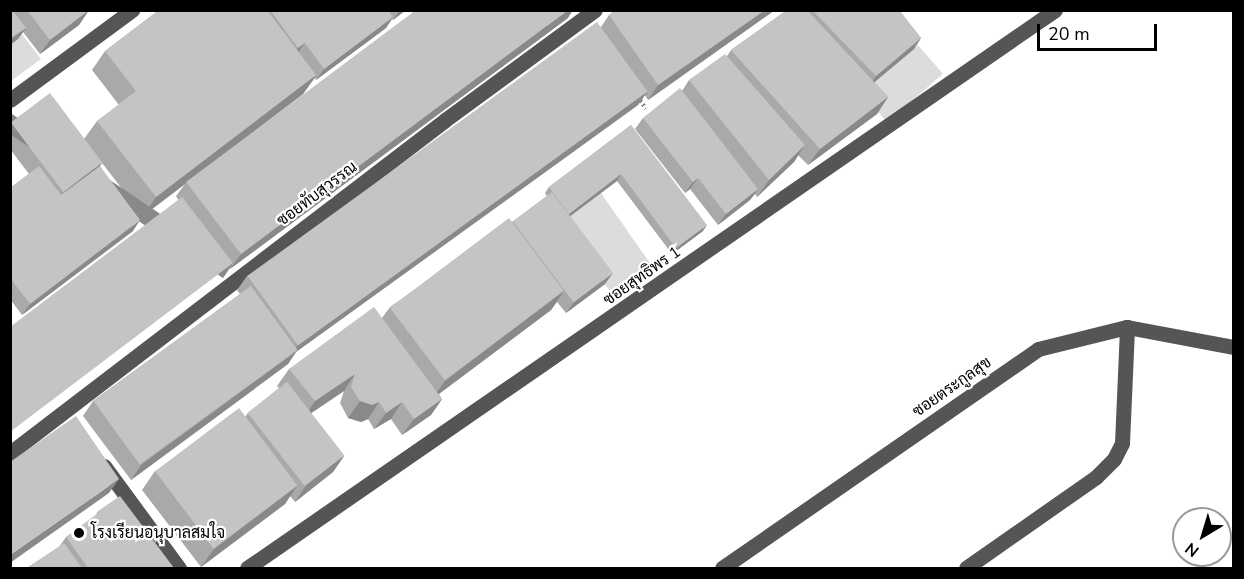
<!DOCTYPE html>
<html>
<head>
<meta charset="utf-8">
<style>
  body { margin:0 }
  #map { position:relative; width:1244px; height:579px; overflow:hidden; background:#fff; font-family:"Nunito Sans",Sarabun,sans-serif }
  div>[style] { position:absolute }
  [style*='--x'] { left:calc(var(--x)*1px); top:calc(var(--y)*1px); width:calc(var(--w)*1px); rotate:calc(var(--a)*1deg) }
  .green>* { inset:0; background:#dcdcdc; transform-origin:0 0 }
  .path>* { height:4px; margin-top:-2px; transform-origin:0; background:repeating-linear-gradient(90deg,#777 0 1.5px,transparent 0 4.5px) }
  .minor>* { height:15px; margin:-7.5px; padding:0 7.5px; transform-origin:7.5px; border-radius:7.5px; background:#555 }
  .wall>* { inset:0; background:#a9a9a9 }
  .shaded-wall>* { inset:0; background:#898989; transform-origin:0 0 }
  .building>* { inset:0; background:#c4c4c4; transform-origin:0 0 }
  .dots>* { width:16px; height:16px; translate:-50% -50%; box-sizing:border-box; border:3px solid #fff; border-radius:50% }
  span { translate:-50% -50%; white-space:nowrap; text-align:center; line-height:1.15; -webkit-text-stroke:4.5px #fff; paint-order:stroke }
  .street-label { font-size:16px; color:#000 }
  .poi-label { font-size:16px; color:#000 }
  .left { translate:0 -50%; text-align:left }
  .frame { position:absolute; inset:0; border:12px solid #000; pointer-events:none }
  .north { position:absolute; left:1172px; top:507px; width:60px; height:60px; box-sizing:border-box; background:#fff; border:2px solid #999; border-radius:50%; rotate:218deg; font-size:16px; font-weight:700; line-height:24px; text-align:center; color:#000 }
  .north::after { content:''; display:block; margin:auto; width:21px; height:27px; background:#000; clip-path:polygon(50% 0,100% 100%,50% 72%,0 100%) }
  .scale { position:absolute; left:1037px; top:24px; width:120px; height:27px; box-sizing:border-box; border:3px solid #000; border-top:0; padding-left:8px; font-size:18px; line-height:21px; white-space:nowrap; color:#000; -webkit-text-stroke:4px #fff; paint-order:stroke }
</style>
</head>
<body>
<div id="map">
  <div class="green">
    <div style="clip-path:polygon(10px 19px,41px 59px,11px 81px,10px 81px)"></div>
    <div style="left:918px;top:45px;width:38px;height:74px;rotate:49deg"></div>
    <div style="left:596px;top:186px;width:103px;height:49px;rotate:55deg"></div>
  </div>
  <div class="path">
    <div style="--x:638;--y:97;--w:14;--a:56"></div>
  </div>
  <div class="minor">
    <div style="--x:10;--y:100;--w:152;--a:-36.4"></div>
    <div style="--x:10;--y:453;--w:548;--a:-37.43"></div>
    <div style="--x:445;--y:120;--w:186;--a:-36.3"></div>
    <div style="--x:104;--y:466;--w:127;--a:53.7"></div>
    <div style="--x:247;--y:568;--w:982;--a:-34.63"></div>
    <div style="--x:722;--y:568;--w:384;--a:-34.7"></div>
    <div style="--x:1038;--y:349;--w:92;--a:-13.9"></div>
    <div style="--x:1127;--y:327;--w:109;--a:10.6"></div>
    <div style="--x:966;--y:568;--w:159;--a:-35"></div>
    <div style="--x:1096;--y:477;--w:25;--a:-45"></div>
    <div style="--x:1114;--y:459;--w:18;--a:-63"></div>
    <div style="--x:1122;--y:443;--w:116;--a:-87.5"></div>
  </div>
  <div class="wall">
    <div style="clip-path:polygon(10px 10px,89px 10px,79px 25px,40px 54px,23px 32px,18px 39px,10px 45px)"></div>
    <div style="clip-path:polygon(159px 10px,406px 10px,393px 20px,392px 19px,386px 28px,316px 80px,315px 78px,303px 94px,249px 135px,568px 18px,230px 269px,230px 268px,223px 278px,176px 196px,185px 184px,143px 216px,102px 163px,100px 166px,133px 231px,22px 315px,10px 299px,10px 188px,29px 174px,10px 149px,10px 123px,11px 122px,84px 139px,97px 121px,119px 105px,92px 70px,105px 51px)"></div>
    <div style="clip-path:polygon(615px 10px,775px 10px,648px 100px,645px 95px,638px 105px,296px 352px,288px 364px,131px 480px,83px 416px,93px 401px,240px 294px,237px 290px,247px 276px,601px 27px,609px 15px)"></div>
    <div style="clip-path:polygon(787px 10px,899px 10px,921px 38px,914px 49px,874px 82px,888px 97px,877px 114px,808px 165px,798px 155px,794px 162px,757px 197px,755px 194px,750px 200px,718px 225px,690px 189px,685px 193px,635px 129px,643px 118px,682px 91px,689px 80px,727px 56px,731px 50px)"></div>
    <div style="clip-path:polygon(631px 125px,703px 231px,672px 254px,617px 181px,570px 216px,605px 284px,566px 313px,557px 302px,551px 310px,439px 394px,442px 399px,431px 415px,402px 435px,391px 419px,374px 429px,368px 419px,361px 422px,348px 418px,340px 403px,344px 391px,311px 413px,344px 456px,333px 472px,295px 502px,290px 496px,285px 504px,201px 567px,142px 490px,155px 471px,245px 417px,248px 413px,279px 388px,277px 386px,289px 369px,382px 318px,390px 307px,512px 222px,547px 196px,545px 193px,549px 187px)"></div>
    <div style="clip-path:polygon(98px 511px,174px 568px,27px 568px,59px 547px,66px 537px,96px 515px)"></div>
  </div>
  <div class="shaded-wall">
    <div style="clip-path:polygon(89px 10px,79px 25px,40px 54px,50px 40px)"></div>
    <div style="clip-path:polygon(400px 10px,406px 10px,393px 20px)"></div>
    <div style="clip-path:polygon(568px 10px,573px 10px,568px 18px,230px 269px,241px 254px)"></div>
    <div style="clip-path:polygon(765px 10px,775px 10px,648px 100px,658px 85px)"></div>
    <div style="clip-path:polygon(393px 17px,386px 28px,316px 80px,324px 69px)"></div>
    <div style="clip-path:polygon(26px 28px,18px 39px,10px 45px,10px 39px)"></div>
    <div style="clip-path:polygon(921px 38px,914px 49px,869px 87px,876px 76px)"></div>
    <div style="clip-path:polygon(305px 43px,297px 54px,290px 59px,298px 48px)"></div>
    <div style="clip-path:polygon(316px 75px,303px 94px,187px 183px,186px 182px,185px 184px,143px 216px,156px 197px)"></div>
    <div style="clip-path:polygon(648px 91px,638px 105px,296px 352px,288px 364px,131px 480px,141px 465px,291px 355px,299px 343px)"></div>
    <div style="clip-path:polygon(888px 97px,877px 114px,808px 165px,820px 149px)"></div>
    <div style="clip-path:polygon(805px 145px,794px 162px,757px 197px,769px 180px)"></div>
    <div style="clip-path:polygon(102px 163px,92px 177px,54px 206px,64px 192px)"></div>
    <div style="clip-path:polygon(621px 174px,617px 181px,565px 220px,569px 214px)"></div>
    <div style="clip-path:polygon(698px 178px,690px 189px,685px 193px,693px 182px)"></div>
    <div style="clip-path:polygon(758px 189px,750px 200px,718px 225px,726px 214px)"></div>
    <div style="clip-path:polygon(140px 220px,133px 231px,22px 315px,30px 304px)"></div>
    <div style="clip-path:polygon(707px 225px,703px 231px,672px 254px,676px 248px)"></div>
    <div style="left:233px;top:263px;width:18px;height:280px;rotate:124deg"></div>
    <div style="clip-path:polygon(613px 273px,605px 284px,566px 313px,574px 302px)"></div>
    <div style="clip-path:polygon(564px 291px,551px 310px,432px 399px,445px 381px)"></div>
    <div style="clip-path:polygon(355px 374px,344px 391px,304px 418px,315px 401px)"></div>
    <div style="clip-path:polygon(442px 399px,431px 415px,402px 435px,414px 419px)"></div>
    <div style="clip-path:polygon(360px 401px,379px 402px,368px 419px,361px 422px,348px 418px)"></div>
    <div style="clip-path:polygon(402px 402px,391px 419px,374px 429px,386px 413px)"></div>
    <div style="clip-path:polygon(344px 456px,333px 472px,295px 502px,306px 485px)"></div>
    <div style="clip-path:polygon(119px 479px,109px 493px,10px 563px,10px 555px)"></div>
    <div style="clip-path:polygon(297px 486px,285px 504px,201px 567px,214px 549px)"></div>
  </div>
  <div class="building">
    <div style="clip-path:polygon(10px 10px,12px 10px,26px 28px,10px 39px)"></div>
    <div style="clip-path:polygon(27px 10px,89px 10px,50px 40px)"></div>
    <div style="clip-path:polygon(159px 10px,267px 10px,316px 75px,156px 197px,97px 121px,136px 91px,105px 51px)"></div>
    <div style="clip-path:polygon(270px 10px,388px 10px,393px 17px,324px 69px,305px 43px,298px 48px)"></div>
    <div style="clip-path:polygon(416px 10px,568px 10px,241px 254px,186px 182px)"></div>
    <div style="clip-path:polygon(615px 10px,765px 10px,658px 85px,609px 15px)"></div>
    <div style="clip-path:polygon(787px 10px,807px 10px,888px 97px,820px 149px,731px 50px)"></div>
    <div style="clip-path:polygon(812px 10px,899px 10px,921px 38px,876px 76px)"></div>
    <div style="left:597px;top:22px;width:86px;height:432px;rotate:54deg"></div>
    <div style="clip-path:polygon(725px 54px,805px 145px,769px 180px,689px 80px)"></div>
    <div style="clip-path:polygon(680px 88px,758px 189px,726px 214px,698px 178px,693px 182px,643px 118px)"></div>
    <div style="left:50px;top:93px;width:87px;height:49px;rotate:53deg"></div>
    <div style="clip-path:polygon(631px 125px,707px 225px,676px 248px,621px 174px,569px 214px,549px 187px)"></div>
    <div style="clip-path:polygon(39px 166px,61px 195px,100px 166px,140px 220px,30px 304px,10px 278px,10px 188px)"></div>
    <div style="left:552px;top:192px;width:101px;height:49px;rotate:53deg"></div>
    <div style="clip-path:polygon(182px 197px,233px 263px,10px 432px,10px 327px)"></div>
    <div style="left:509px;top:218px;width:91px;height:149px;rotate:53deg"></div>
    <div style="left:251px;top:286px;width:79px;height:195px;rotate:54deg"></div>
    <div style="clip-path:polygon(374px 307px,442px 399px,414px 419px,402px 402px,386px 413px,379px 402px,372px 405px,360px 401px,351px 387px,355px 374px,315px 401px,289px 369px)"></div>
    <div style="left:287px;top:382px;width:93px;height:50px;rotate:52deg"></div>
    <div style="left:239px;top:408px;width:97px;height:105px;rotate:53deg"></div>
    <div style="clip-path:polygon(76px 416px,119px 479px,10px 555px,10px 462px)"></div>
    <div style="clip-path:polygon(120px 496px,174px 568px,141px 568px,98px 511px)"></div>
    <div style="clip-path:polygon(100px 512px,141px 568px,88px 568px,66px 537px)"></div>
    <div style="clip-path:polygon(64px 543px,82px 568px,27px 568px)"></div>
  </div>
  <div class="dots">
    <div style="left:79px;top:533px;background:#000"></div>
  </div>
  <div class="street-label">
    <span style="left:317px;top:194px;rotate:-37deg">ซอยทับสุวรรณ</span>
    <span style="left:642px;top:276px;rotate:-35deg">ซอยสุทธิพร 1</span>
    <span style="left:952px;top:387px;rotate:-35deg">ซอยตระกูลสุข</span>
  </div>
  <div class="poi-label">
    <span class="left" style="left:91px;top:533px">โรงเรียนอนุบาลสมใจ</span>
  </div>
  <div class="frame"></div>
  <div class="north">N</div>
  <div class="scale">20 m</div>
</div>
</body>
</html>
